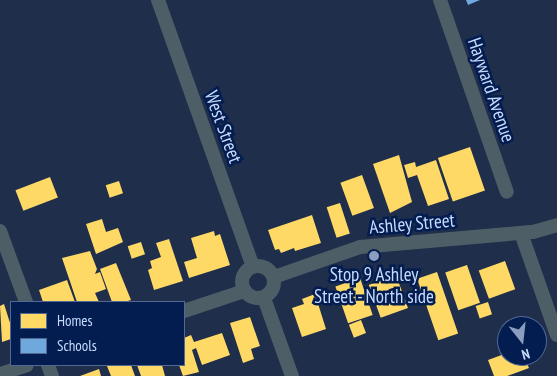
<!DOCTYPE html>
<html>
<head>
<meta charset="utf-8">
<style>
  body { margin:0 }
  #map { position:relative; width:557px; height:376px; overflow:hidden; background:#1e2e4b; font-family:"PT Sans Narrow",sans-serif }
  div>[style] { position:absolute }
  [style*='--x'] { left:calc(var(--x)*1px); top:calc(var(--y)*1px); width:calc(var(--w)*1px); rotate:calc(var(--a)*1deg) }
  .homes>* { inset:0; background:#ffd966; transform-origin:0 0 }
  .schools>* { inset:0; background:#6fa8dc }
  .minor>* { height:14px; margin:-7px; padding:0 7px; transform-origin:7px; border-radius:7px; background:#4e5e66 }
  .minor>.ring { margin:-7px; padding:0; box-sizing:content-box; background:none; border:14px solid #4e5e66; border-radius:50% }
  .dots>* { width:14px; height:14px; translate:-50% -50%; box-sizing:border-box; border:2px solid #031d51; border-radius:50% }
  span { translate:-50% -50%; white-space:nowrap; text-align:center; line-height:1.15; -webkit-text-stroke:5px #031d51; paint-order:stroke }
  .street-label { font-size:19px; color:#c8dbfd }
  .poi-label { font-size:19px; color:#c8dbfd }
  .legend { position:absolute; left:10px; top:301px; width:175px; height:65px; box-sizing:border-box; background:#031d51; border:1px solid #526996; margin:0; padding:6px 9px; list-style:none; font-size:15px; color:#c8dbfd }
  .legend li { display:flex; align-items:center; gap:10px; height:25px }
  .legend b { width:25px; border:1px solid #526996 }
  .north { position:absolute; left:497px; top:316px; width:50px; height:50px; box-sizing:border-box; background:#031d51; border:1px solid #526996; border-radius:50%; rotate:164deg; font-size:14px; font-weight:700; line-height:20px; text-align:center; color:#c8dbfd }
  .north::after { content:''; display:block; margin:auto; width:18px; height:22px; background:#8c9ebf; clip-path:polygon(50% 0,100% 100%,50% 72%,0 100%) }
</style>
</head>
<body>
<div id="map">
  <div class="homes">
    <div style="left:470px;top:147px;width:46px;height:34px;rotate:71deg"></div>
    <div style="clip-path:polygon(399px 155px,412px 202px,390px 213px,373px 164px)"></div>
    <div style="clip-path:polygon(436px 160px,449px 199px,428px 206px,417px 175px,408px 178px,404px 165px,415px 162px,416px 167px)"></div>
    <div style="left:362px;top:175px;width:35px;height:23px;rotate:70deg"></div>
    <div style="left:50px;top:177px;width:22px;height:37px;rotate:69deg"></div>
    <div style="left:119px;top:181px;width:13px;height:14px;rotate:72deg"></div>
    <div style="left:340px;top:203px;width:32px;height:14px;rotate:72deg"></div>
    <div style="clip-path:polygon(312px 215px,321px 243px,295px 251px,294px 248px,281px 253px,279px 249px,275px 250px,268px 230px)"></div>
    <div style="clip-path:polygon(102px 219px,106px 232px,118px 228px,123px 242px,96px 254px,86px 224px)"></div>
    <div style="clip-path:polygon(214px 231px,215px 236px,220px 234px,230px 265px,189px 278px,184px 262px,197px 258px,191px 238px)"></div>
    <div style="clip-path:polygon(169px 239px,183px 281px,154px 290px,148px 270px,152px 268px,150px 261px,161px 257px,156px 243px)"></div>
    <div style="left:141px;top:242px;width:13px;height:14px;rotate:72deg"></div>
    <div style="clip-path:polygon(90px 251px,97px 269px,95px 274px,100px 272px,106px 289px,95px 293px,99px 302px,77px 302px,62px 258px)"></div>
    <div style="left:505px;top:261px;width:30px;height:28px;rotate:70deg"></div>
    <div style="clip-path:polygon(116px 263px,131px 300px,124px 302px,112px 302px,100px 269px)"></div>
    <div style="left:467px;top:265px;width:40px;height:23px;rotate:71deg"></div>
    <div style="left:437px;top:272px;width:65px;height:21px;rotate:71deg"></div>
    <div style="left:396px;top:275px;width:35px;height:29px;rotate:70deg"></div>
    <div style="left:360px;top:278px;width:39px;height:26px;rotate:71deg"></div>
    <div style="clip-path:polygon(67px 280px,75px 302px,43px 302px,39px 290px)"></div>
    <div style="clip-path:polygon(315px 294px,326px 329px,302px 337px,292px 308px,304px 304px,302px 299px)"></div>
    <div style="left:488px;top:302px;width:13px;height:13px;rotate:72deg"></div>
    <div style="clip-path:polygon(4px 304px,11px 326px,11px 339px,2px 342px,0 306px)"></div>
    <div style="clip-path:polygon(250px 317px,260px 346px,251px 349px,254px 359px,243px 363px,230px 323px)"></div>
    <div style="left:361px;top:320px;width:14px;height:13px;rotate:69deg"></div>
    <div style="clip-path:polygon(222px 333px,230px 355px,202px 365px,196px 348px,192px 350px,199px 372px,183px 376px,179px 365px,184px 365px,184px 338px,191px 335px,194px 342px)"></div>
    <div style="clip-path:polygon(507px 353px,507px 356px,524px 356px,529px 368px,507px 376px,494px 376px,488px 360px)"></div>
    <div style="clip-path:polygon(110px 365px,131px 365px,135px 376px,111px 376px,107px 366px)"></div>
    <div style="clip-path:polygon(137px 365px,162px 365px,165px 376px,141px 376px)"></div>
    <div style="clip-path:polygon(99px 369px,101px 376px,80px 376px)"></div>
  </div>
  <div class="schools">
    <div style="clip-path:polygon(466px 0,480px 0,468px 5px)"></div>
  </div>
  <div class="minor">
    <div style="--x:158;--y:0;--w:283;--a:70.4"></div>
    <div style="--x:440;--y:0;--w:203;--a:70.8"></div>
    <div style="--x:0;--y:231;--w:76;--a:69.9"></div>
    <div style="--x:521;--y:233;--w:108;--a:70.6"></div>
    <div class="ring" style="left:242px;top:266px;width:18px;height:18px"></div>
    <div style="--x:274;--y:277;--w:91;--a:-19.2"></div>
    <div style="--x:360;--y:247;--w:174;--a:-5"></div>
    <div style="--x:533;--y:232;--w:25;--a:-16"></div>
    <div style="--x:264;--y:298;--w:83;--a:70.3"></div>
    <div style="--x:184;--y:311;--w:63;--a:-18.4"></div>
    <div style="--x:48;--y:365;--w:12;--a:70"></div>
    <div style="--x:0;--y:374;--w:28;--a:-18"></div>
  </div>
  <div class="dots">
    <div style="left:374px;top:256px;background:#8c9ebf"></div>
  </div>
  <div class="street-label">
    <span style="left:491px;top:90px;rotate:71deg">Hayward Avenue</span>
    <span style="left:223px;top:127px;rotate:70deg">West Street</span>
    <span style="left:412px;top:224px;rotate:-5deg">Ashley Street</span>
  </div>
  <div class="poi-label">
    <span style="left:374px;top:286px">Stop 9 Ashley<br>Street - North side</span>
  </div>
  <ul class="legend">
  <li><b style="height:14px;background:#ffd966"></b>Homes</li>
  <li><b style="height:14px;background:#6fa8dc"></b>Schools</li>
  </ul>
  <div class="north">N</div>
</div>
</body>
</html>
